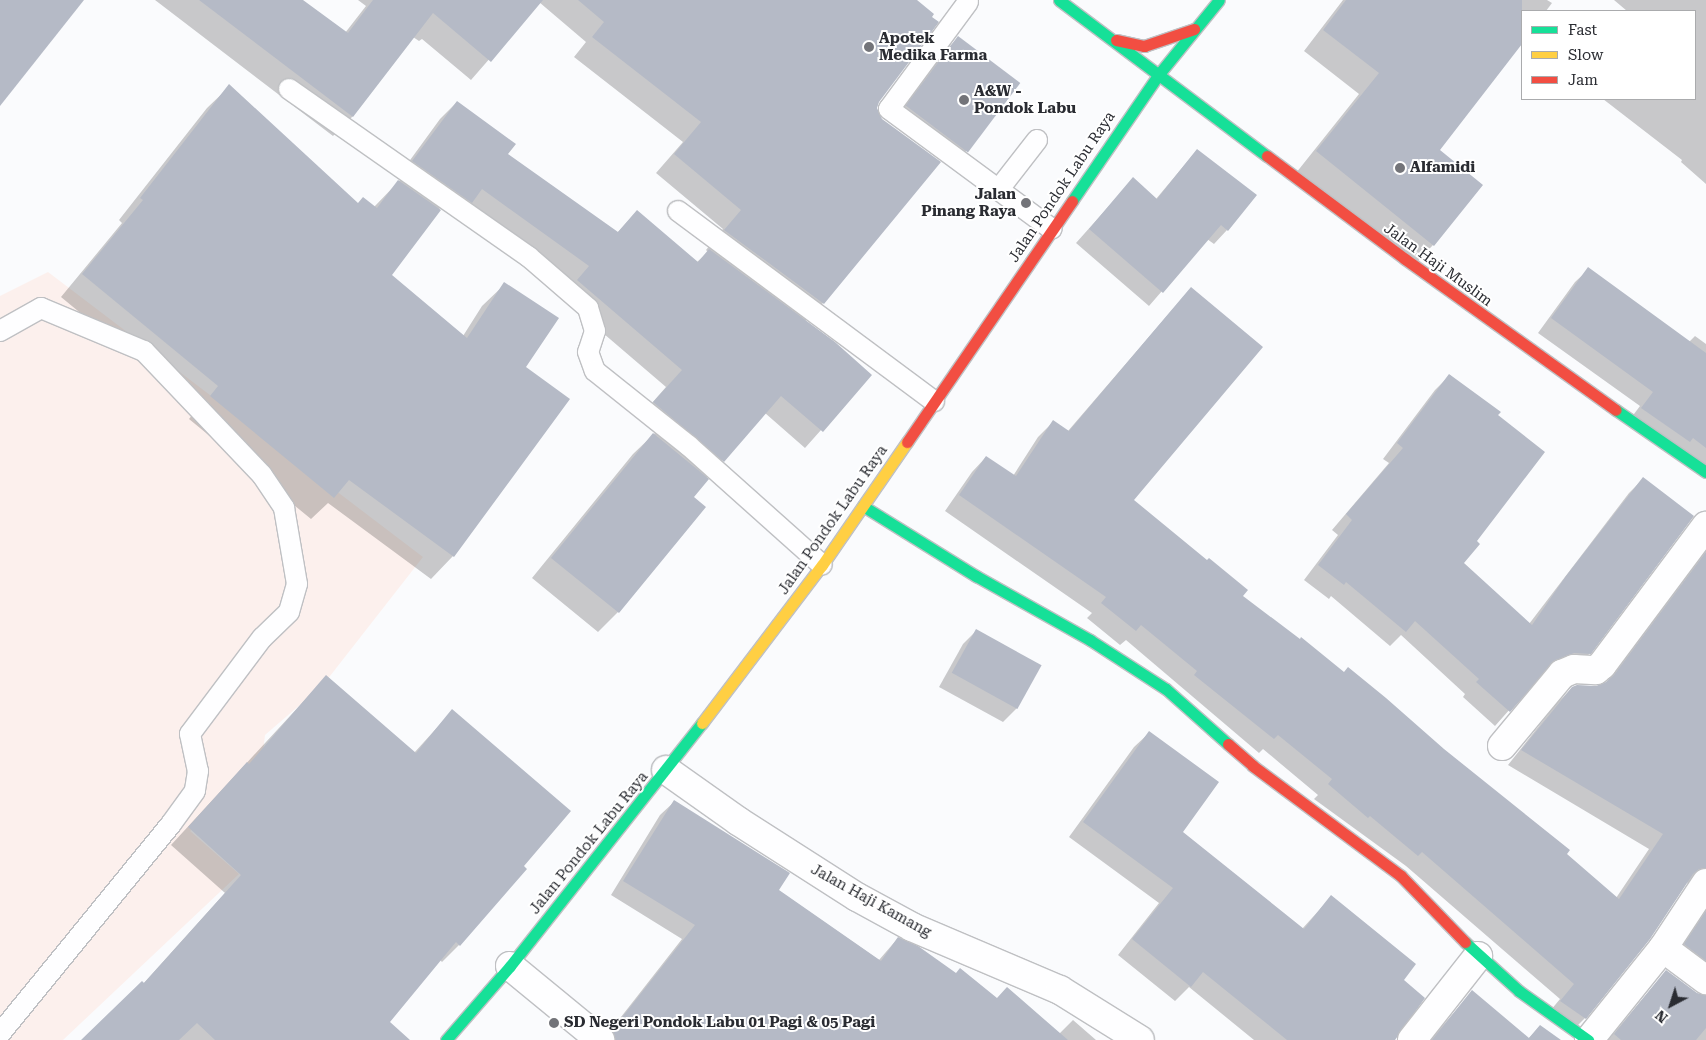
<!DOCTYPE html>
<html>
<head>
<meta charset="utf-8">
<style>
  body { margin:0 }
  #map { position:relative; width:1706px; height:1040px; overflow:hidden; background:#fafbfd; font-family:"Roboto Serif",serif }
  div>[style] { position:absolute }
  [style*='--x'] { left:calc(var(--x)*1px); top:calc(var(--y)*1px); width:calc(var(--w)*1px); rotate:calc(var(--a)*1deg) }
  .green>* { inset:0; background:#fcf0ed }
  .shadow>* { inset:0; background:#0003 }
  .building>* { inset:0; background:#b5bac6; transform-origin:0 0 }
  .roads { filter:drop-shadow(1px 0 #bfc0c3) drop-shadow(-1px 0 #bfc0c3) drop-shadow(0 1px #bfc0c3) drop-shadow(0 -1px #bfc0c3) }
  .lane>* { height:20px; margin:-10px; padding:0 10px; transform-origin:10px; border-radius:10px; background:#fefeff }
  .street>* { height:28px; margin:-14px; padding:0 14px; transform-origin:14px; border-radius:14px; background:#fefeff }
  .fast>* { height:11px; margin:-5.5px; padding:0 5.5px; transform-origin:5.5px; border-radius:5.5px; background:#16e098 }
  .slow>* { height:11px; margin:-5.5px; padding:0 5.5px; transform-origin:5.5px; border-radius:5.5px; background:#ffcf43 }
  .jam>* { height:11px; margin:-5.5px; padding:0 5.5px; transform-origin:5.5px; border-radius:5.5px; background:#f24e42 }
  .dots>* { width:14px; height:14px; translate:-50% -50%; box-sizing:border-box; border:2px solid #fff; border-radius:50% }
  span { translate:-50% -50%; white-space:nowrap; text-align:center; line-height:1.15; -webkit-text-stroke:4px #fff; paint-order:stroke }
  .poi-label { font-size:15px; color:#2a2c32; font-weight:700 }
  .left { translate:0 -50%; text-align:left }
  .right { translate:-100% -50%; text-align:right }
  .street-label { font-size:15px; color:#2a2c32 }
  .legend { position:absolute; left:1521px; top:10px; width:175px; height:90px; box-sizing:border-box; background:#fff; border:1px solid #aaabad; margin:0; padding:6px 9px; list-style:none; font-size:15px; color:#2a2c32 }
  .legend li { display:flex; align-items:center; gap:10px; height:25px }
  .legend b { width:25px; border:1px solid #aaabad }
  .north { position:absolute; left:1646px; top:980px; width:50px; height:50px; -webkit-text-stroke:4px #fff; paint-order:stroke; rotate:220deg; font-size:14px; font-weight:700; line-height:20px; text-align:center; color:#2a2c32 }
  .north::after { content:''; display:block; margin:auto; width:18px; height:22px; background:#2a2c32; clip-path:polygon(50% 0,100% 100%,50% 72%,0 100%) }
</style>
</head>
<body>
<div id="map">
  <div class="green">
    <div style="clip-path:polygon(48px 272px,423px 557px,323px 685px,265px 735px,260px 777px,190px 831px,239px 874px,63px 1040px,0 1040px,0 296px)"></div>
  </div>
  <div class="shadow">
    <div style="clip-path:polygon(155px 0,301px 0,345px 33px,366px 6px,358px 0,915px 0,876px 108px,881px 119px,939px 162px,823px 303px,805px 321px,870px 375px,805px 448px,765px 413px,706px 478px,618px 612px,598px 632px,532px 578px,633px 454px,655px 433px,638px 419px,666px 387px,562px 298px,467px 207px,455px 218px,440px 208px,390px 275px,463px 336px,482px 306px,505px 284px,524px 367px,453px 556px,431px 579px,328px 503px,311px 519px,189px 419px,197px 409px,61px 297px,122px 223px,119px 220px,207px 108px,230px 86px,357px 204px,374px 207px,400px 180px,397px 178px,440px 119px,457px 102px,507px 154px,617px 233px,637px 211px,697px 262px,708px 252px,706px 250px,723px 229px,656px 173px,683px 142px,574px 57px,586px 42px,539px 2px,471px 80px,422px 39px,419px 41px,413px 37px,352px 117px,333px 136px)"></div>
    <div style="clip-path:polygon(1343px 0,1547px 0,1552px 3px,1546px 11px,1522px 11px,1522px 41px,1438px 150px,1482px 185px,1433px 245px,1413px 266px,1296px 173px,1359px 94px,1304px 51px)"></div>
    <div style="clip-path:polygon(1614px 0,1706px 0,1706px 184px,1681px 162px,1682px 160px,1603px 99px,1695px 99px,1695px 11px,1627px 11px)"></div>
    <div style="clip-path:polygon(958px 38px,966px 151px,953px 165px,893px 121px,944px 52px)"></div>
    <div style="clip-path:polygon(1197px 150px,1227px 230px,1214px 244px,1207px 239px,1149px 306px,1076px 243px,1133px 179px,1156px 199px)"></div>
    <div style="clip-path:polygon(1589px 269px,1689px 342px,1695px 336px,1706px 344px,1706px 471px,1628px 422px,1640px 406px,1538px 333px,1575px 282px)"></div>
    <div style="clip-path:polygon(1191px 288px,1132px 501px,1241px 596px,1565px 855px,1616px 898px,1649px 849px,1508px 765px,1557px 703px,1572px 688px,1596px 687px,1605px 684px,1706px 550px,1706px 893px,1692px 882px,1686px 883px,1649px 938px,1585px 1018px,1570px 1033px,1546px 1016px,1560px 999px,1406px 866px,1314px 799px,1318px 795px,1263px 749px,1259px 753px,1126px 640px,1120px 645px,1087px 618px,1092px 613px,945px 511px,972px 472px,986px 457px,1013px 476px,1038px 437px,1053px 422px,1068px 431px)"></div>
    <div style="clip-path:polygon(1450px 375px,1496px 416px,1476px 541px,1462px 563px,1529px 624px,1629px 493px,1643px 479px,1590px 653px,1575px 668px,1559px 668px,1542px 673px,1495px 726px,1463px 697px,1465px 694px,1401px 635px,1390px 646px,1331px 596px,1329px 599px,1304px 580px,1338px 535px,1332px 530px,1389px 463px,1383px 459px,1435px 390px)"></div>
    <div style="clip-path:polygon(977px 630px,1017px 708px,1003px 722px,939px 687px,963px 644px)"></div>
    <div style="clip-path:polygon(326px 677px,414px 753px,452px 711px,523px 866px,459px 945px,442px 962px,440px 960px,389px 1022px,387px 1040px,83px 1040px,143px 984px,225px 893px,171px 845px)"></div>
    <div style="clip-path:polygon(1149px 733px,1182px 832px,1302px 929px,1331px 897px,1402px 980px,1395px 1040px,1254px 1040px,1189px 987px,1175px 1001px,1118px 955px,1159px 903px,1069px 837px,1134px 747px)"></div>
    <div style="clip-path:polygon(674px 802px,778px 890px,879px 960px,898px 938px,996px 999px,1059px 1034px,1073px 1020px,1096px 1040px,603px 1040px,682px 939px,611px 895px,660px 815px)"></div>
    <div style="clip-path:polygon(1706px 904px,1706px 991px,1670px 960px)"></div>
    <div style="clip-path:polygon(1666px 971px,1696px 994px,1706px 997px,1706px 1040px,1608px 1040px)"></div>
    <div style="clip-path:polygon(1472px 992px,1528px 1039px,1540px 1026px,1559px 1040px,1430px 1040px)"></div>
  </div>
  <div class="building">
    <div style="clip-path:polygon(0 0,84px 0,0 106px)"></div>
    <div style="clip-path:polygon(199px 0,303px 0,348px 33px,373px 0,543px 0,491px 62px,433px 13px,353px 117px)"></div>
    <div style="clip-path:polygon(578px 0,917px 0,934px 14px,932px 17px,939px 22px,879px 102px,877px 108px,882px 119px,941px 162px,824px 304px,724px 230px,741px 210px,674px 154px,701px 122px,592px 37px,604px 22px)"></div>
    <div style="clip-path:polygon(1346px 0,1522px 0,1522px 44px,1440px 150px,1483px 185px,1434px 246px,1316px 151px,1379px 73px,1323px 30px)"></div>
    <div style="left:958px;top:36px;width:78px;height:87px;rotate:37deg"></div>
    <div style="clip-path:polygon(229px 84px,358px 203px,363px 197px,377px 208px,398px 180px,441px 210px,392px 275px,467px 338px,504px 282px,559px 318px,526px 367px,570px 399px,454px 557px,349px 480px,334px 498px,210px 396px,218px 386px,82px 274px,143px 200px,140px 198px)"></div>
    <div style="clip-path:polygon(457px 101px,516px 144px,508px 154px,618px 232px,637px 210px,698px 262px,709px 249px,835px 342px,872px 375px,823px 432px,781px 396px,724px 462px,653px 402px,682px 370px,577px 280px,589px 266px,482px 189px,472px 203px,412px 161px)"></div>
    <div style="clip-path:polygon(1197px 149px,1257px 195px,1228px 231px,1221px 225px,1163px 293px,1089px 229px,1133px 177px,1157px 199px)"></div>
    <div style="clip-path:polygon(1588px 267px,1706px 353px,1706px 448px,1693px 438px,1690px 442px,1641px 408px,1653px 392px,1551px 318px)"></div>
    <div style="clip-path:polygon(1191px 287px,1263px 347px,1134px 500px,1207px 560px,1209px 558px,1248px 590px,1243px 596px,1300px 639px,1301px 637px,1344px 672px,1348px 667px,1386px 698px,1444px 749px,1570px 850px,1567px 854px,1619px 899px,1663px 834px,1521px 750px,1572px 687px,1577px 685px,1596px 686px,1606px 682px,1614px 675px,1706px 552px,1706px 868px,1699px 869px,1693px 874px,1650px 939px,1586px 1019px,1560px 1001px,1574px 984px,1422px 852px,1418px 856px,1370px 816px,1368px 818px,1328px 784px,1332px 779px,1278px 735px,1274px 739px,1194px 675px,1197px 671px,1141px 625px,1136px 631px,1101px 603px,1106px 597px,959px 495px,986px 456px,1016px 476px,1053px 420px,1069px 431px)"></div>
    <div style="clip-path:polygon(1449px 374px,1501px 412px,1498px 415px,1545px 452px,1477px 541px,1480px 544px,1464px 563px,1532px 625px,1566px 576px,1643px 477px,1694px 516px,1591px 654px,1574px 653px,1556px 660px,1510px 712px,1476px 682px,1479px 679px,1415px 621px,1406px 632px,1346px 582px,1344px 585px,1318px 565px,1352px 520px,1346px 514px,1403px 448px,1397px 443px)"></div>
    <div style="clip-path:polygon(653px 433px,709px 479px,694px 497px,706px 507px,619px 613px,551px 558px)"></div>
    <div style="left:976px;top:629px;width:75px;height:50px;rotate:29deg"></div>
    <div style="clip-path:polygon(326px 675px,416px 753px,452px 709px,571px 811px,524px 866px,527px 869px,460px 946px,456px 942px,390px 1022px,410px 1040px,215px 1040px,197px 1023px,179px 1040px,81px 1040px,142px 981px,144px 983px,241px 875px,188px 827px,247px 762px,249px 764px)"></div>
    <div style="clip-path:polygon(1149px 731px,1219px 782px,1183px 832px,1304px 929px,1331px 895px,1416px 964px,1404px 980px,1425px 998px,1395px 1040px,1287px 1040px,1203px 972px,1191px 987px,1132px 939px,1173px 888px,1083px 822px)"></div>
    <div style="clip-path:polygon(674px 800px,790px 873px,779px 890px,881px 961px,898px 937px,918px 946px,956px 973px,960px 968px,997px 998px,1007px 987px,1068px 1040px,615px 1040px,612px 1030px,695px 925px,623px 881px)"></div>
    <div style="clip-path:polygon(1706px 911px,1706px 961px,1684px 944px)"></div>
    <div style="clip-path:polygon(1666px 970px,1697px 993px,1706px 995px,1706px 1028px,1696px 1040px,1621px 1040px,1614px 1034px)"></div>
    <div style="clip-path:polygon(1472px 990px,1529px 1038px,1540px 1025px,1561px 1040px,1432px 1040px)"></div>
  </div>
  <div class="roads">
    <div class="lane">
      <div style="--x:968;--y:2;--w:133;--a:126.4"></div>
      <div style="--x:889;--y:109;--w:202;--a:36.4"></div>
      <div style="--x:289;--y:89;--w:293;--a:35"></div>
      <div style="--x:529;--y:257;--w:78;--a:40.8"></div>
      <div style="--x:588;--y:308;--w:24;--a:73"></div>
      <div style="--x:595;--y:331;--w:22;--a:108"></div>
      <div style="--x:588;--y:352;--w:20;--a:70"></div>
      <div style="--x:595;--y:371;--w:120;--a:38.6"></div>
      <div style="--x:689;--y:446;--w:178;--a:41.8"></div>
      <div style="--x:999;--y:189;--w:62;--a:-52.2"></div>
      <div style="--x:678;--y:211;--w:319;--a:36.6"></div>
      <div style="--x:0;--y:331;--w:47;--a:-29.3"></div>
      <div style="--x:41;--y:308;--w:112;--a:22.7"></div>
      <div style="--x:144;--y:351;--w:171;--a:46.4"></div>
      <div style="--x:262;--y:475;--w:40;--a:56"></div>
      <div style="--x:284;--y:508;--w:77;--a:80.3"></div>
      <div style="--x:297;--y:584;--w:29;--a:106"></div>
      <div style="--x:289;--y:612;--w:37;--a:136"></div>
      <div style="--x:262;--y:638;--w:120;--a:126.9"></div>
      <div style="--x:190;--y:734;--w:38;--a:78"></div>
      <div style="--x:198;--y:771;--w:20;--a:99"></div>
      <div style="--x:195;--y:791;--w:41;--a:126"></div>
      <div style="--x:171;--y:824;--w:271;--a:129.2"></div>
    </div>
    <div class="street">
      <div style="--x:1502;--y:746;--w:94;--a:-50.2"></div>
      <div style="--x:1562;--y:674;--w:13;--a:-23"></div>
      <div style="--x:1574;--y:669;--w:22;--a:3"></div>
      <div style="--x:1596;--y:670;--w:8;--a:-40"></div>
      <div style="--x:1602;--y:665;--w:174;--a:-53.2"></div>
      <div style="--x:666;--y:770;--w:88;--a:35.3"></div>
      <div style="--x:738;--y:821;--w:141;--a:32.6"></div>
      <div style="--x:857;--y:897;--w:63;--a:28.6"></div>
      <div style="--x:912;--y:927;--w:161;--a:23.1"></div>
      <div style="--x:1060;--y:990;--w:94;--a:32"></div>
      <div style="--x:1663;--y:948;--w:54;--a:36.7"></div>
      <div style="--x:510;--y:966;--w:117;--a:39.4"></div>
      <div style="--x:1412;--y:1040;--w:107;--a:-51.8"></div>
      <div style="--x:1589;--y:1040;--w:118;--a:-51.2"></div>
      <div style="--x:1663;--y:948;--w:78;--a:-56.5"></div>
    </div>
    <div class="fast">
      <div style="--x:1059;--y:0;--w:260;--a:36.9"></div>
      <div style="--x:1072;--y:201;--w:154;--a:-55.6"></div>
      <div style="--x:1159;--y:74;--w:95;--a:-51"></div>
      <div style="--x:1616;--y:410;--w:109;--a:34.6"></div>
      <div style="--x:863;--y:506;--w:133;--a:31.8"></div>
      <div style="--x:976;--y:576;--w:131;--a:29.3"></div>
      <div style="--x:1090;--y:640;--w:90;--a:32.8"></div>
      <div style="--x:1166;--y:689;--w:83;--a:41.6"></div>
      <div style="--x:1465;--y:942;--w:73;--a:42.2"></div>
      <div style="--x:1519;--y:991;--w:85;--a:35.4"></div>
      <div style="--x:446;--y:1040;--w:98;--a:-49.1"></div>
      <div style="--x:510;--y:966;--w:310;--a:-51.7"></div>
    </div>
    <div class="slow">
      <div style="--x:702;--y:723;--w:198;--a:-52.8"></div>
      <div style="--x:822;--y:565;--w:150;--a:-55.4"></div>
    </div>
    <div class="jam">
      <div style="--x:1116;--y:40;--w:29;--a:12"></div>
      <div style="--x:1144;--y:46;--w:53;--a:-18.8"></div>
      <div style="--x:1267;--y:156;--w:172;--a:36.7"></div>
      <div style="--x:1405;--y:259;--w:259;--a:35.6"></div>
      <div style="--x:907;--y:442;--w:292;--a:-55.6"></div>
      <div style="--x:1228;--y:744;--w:33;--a:41"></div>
      <div style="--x:1253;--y:766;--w:184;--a:36.6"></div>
      <div style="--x:1401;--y:876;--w:92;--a:45.9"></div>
    </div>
  </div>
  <div class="dots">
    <div style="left:869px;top:47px;background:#737479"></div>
    <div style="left:964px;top:100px;background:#737479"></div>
    <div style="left:1400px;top:168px;background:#737479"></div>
    <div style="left:1026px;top:203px;background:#737479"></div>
    <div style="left:554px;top:1023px;background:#737479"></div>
  </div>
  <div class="poi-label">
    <span class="left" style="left:879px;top:47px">Apotek<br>Medika Farma</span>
    <span class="left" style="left:974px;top:100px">A&amp;W -<br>Pondok Labu</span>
    <span class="left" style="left:1410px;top:168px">Alfamidi</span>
    <span class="right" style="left:1016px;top:203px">Jalan<br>Pinang Raya</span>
    <span class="left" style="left:564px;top:1023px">SD Negeri Pondok Labu 01 Pagi &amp; 05 Pagi</span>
  </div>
  <div class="street-label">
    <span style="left:1062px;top:187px;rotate:-56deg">Jalan Pondok Labu Raya</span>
    <span style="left:1438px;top:265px;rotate:36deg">Jalan Haji Muslim</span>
    <span style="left:833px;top:520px;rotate:-55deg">Jalan Pondok Labu Raya</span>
    <span style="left:589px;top:843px;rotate:-51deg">Jalan Pondok Labu Raya</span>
    <span style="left:871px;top:901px;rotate:29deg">Jalan Haji Kamang</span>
  </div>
  <ul class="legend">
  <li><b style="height:6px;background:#16e098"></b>Fast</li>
  <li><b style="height:6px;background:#ffcf43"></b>Slow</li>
  <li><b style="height:6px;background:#f24e42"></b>Jam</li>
  </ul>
  <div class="north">N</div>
</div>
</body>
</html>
